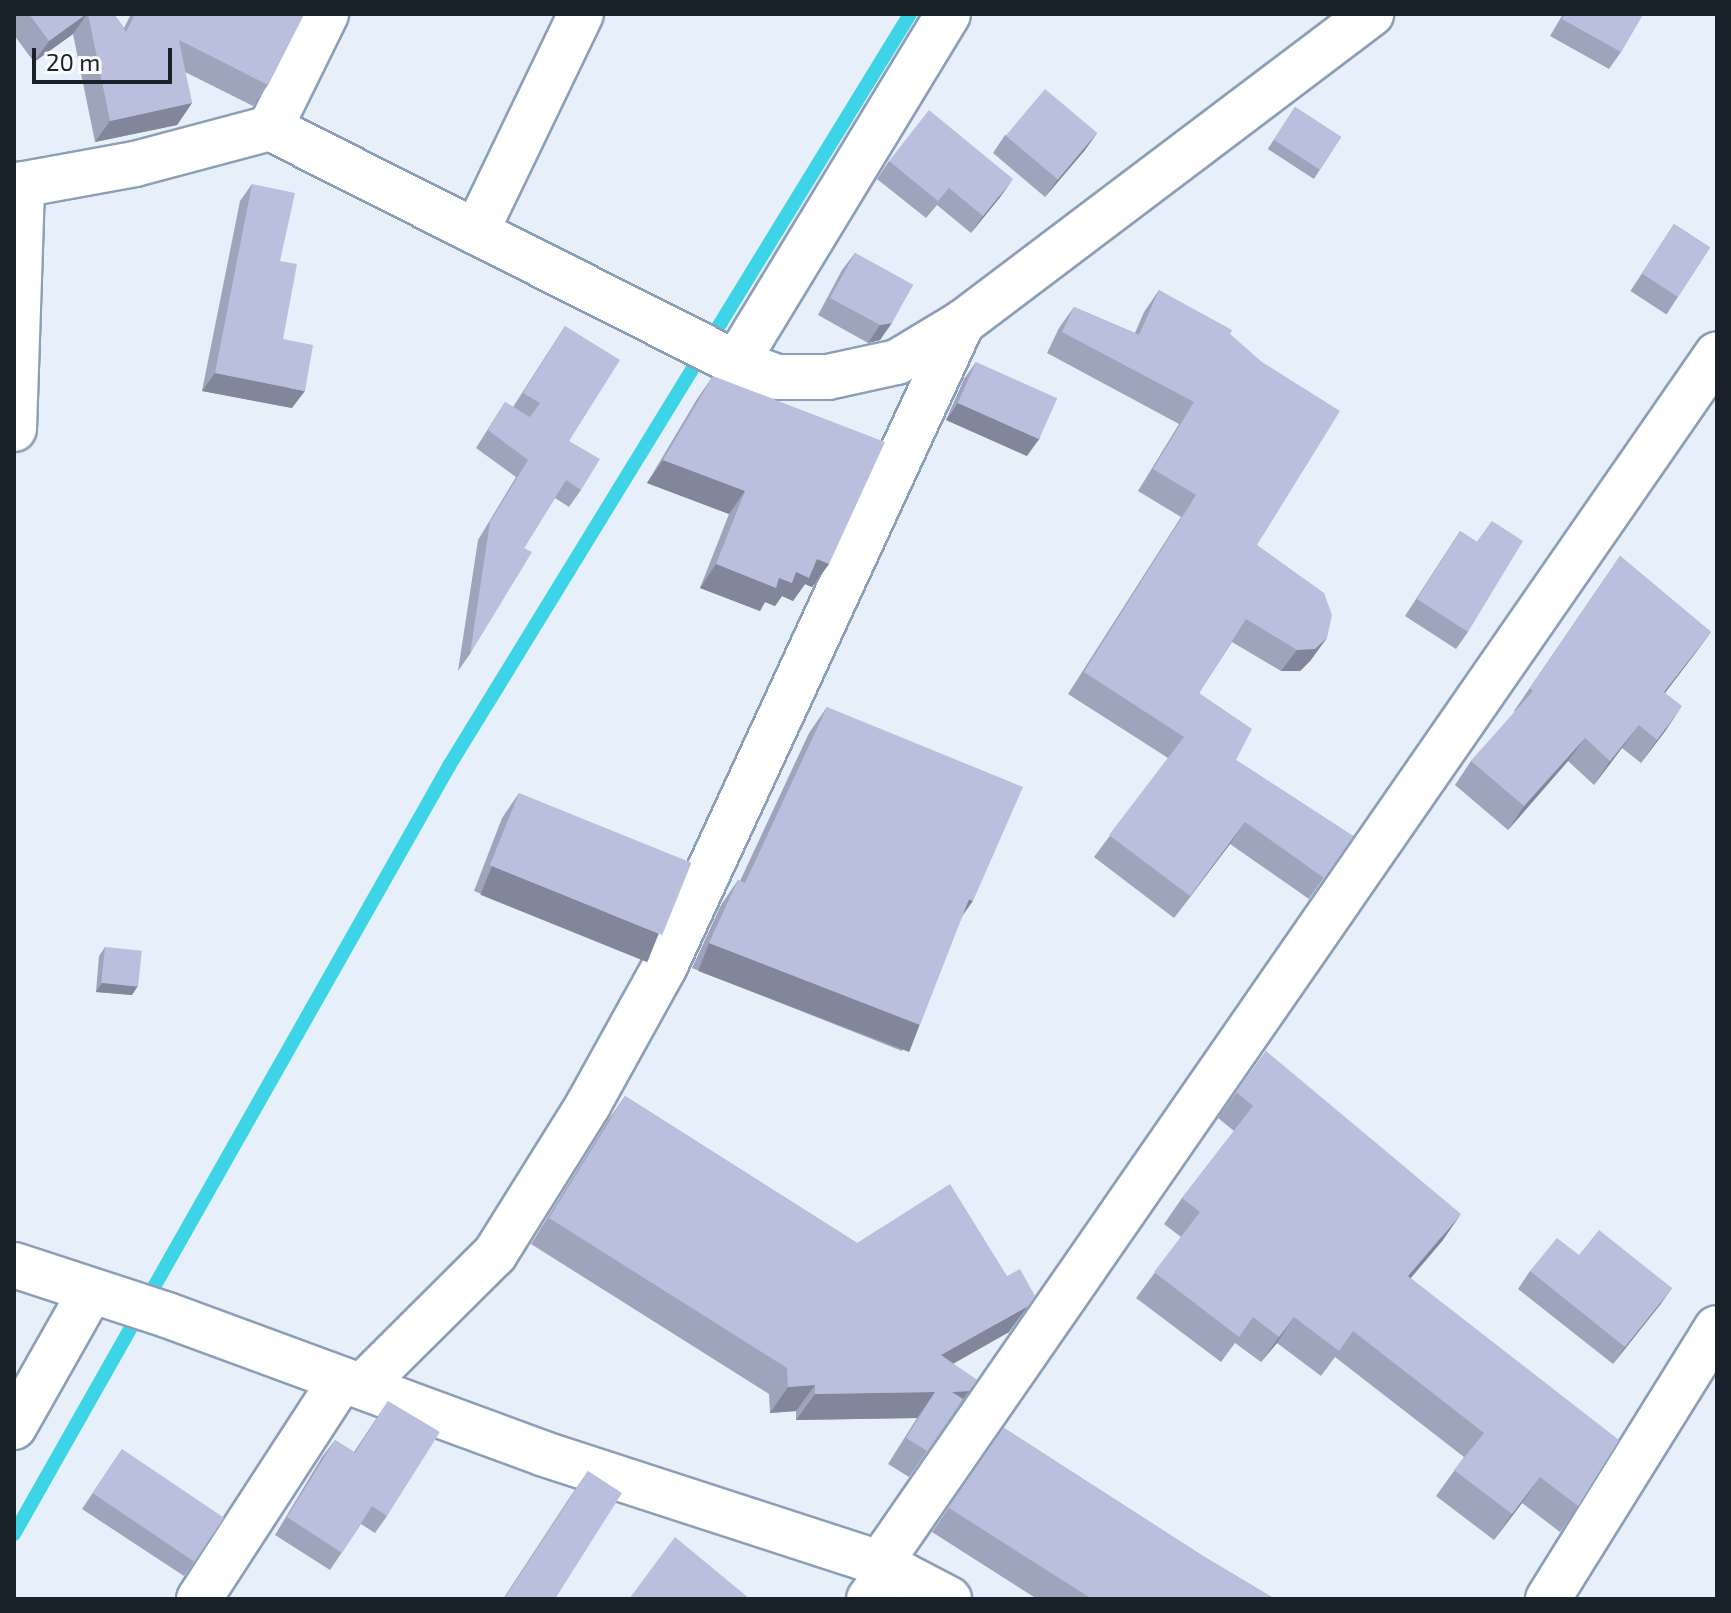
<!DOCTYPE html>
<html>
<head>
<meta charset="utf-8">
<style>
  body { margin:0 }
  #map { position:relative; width:1731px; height:1613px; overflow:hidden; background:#e7f0fa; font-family:"Exo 2",sans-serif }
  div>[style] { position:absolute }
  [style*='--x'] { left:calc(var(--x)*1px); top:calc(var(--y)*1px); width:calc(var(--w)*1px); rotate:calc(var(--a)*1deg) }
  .stream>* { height:14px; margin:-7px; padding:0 7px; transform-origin:7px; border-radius:7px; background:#3ed4e8 }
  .roads { filter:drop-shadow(2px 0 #8c9fb8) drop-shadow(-2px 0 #8c9fb8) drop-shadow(0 2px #8c9fb8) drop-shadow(0 -2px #8c9fb8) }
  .minor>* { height:44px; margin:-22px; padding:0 22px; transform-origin:22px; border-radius:22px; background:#fff }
  .wall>* { inset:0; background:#9fa4bd; transform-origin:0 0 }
  .shaded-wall>* { inset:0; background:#82869a; transform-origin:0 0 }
  .building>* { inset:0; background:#b9bfdc; transform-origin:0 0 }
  span { translate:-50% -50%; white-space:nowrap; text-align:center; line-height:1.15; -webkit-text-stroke:7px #fcfcfc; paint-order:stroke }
  .frame { position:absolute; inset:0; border:16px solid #19212a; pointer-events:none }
  .scale { position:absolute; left:32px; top:48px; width:140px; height:36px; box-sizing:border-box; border:4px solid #19212a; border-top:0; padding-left:10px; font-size:24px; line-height:28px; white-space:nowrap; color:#19212a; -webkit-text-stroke:6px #fcfcfc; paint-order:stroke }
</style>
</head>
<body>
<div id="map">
  <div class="stream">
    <div style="--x:14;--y:1534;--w:883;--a:-60.47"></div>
    <div style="--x:449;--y:766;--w:882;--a:-58.49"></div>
  </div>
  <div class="roads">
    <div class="minor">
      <div style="--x:270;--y:128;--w:127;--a:-63.8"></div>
      <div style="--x:14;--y:186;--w:123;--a:-10.3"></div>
      <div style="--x:135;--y:164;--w:140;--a:-14.9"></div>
      <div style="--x:270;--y:128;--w:515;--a:26.76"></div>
      <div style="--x:730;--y:360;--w:50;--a:19.9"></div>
      <div style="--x:777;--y:377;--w:51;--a:0"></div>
      <div style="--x:828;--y:377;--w:71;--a:-12.3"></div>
      <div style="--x:897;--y:362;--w:76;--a:-31"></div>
      <div style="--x:962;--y:323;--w:513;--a:-37.07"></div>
      <div style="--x:476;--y:232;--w:242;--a:-64.3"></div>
      <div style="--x:736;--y:363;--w:408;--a:-58.7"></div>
      <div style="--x:14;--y:429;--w:245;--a:-88.1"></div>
      <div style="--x:14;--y:1265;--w:161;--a:18.1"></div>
      <div style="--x:167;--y:1315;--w:402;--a:20.2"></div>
      <div style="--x:544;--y:1454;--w:353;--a:18"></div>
      <div style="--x:880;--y:1563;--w:78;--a:27.6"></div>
      <div style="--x:362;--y:1386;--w:187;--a:-44.8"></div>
      <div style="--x:495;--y:1254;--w:176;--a:-58"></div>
      <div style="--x:588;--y:1105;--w:157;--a:-61"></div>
      <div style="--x:664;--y:968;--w:711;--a:-65.2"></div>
      <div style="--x:14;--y:1427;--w:156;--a:-60.5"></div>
      <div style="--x:880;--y:1563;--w:1470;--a:-55.3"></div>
      <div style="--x:199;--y:1599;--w:262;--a:-57"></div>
      <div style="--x:869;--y:1599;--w:37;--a:-54"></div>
      <div style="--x:1548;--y:1599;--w:319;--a:-58.1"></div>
    </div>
  </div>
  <div class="wall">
    <div style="clip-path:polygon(14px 14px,114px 14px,124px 28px,131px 14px,304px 14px,268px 85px,253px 106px,185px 72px,192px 103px,177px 125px,95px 142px,73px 34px,34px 62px,14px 35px)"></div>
    <div style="clip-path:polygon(1563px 14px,1643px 14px,1621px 52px,1609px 69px,1550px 36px)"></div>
    <div style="left:1295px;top:107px;width:55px;height:50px;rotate:33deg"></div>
    <div style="clip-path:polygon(1097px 133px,1085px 150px,1045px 197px,993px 153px,1005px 135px)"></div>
    <div style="clip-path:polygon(889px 161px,1001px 196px,971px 233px,937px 205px,926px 218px,877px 179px)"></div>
    <div style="clip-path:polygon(252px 184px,280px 261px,283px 339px,292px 408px,202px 391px,240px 201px)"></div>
    <div style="left:1674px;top:224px;width:43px;height:80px;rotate:33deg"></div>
    <div style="clip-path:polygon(855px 253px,913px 285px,880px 340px,868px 343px,818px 315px,842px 270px)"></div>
    <div style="clip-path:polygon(1159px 290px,1230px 334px,1257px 545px,1311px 660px,1300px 671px,1281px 671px,1232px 642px,1199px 693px,1236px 760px,1353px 836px,1309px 899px,1230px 844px,1174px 918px,1094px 857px,1168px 758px,1068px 694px,1181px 517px,1138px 491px,1179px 424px,1047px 353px,1059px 328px,1074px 307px,1135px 333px,1144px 312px)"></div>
    <div style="clip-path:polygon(565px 326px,569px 441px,581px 490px,569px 507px,555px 498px,524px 548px,470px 654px,458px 671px,478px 540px,516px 477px,476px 448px,505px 402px,513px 407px)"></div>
    <div style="clip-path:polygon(976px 362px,1027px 456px,946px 420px,964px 379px)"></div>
    <div style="clip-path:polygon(713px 376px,829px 564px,812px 587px,805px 584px,793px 601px,782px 596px,775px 606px,765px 602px,760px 611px,700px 588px,729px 514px,647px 483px,697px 399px)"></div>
    <div style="clip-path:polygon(1492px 521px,1468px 632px,1456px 649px,1405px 616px,1460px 531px,1477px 542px)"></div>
    <div style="clip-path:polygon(1620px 556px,1711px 632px,1665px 693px,1666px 730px,1641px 763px,1622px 748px,1594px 785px,1568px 761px,1508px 830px,1455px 785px,1471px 761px,1515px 712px,1514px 711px)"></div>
    <div style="clip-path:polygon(827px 707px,963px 915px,902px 1051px,692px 968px,721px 905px,738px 880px,740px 881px,809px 733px)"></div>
    <div style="clip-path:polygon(519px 793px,641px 958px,474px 891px,502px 818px)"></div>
    <div style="clip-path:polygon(105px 947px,132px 995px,96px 992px,99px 956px)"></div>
    <div style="clip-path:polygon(1266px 1051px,1443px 1240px,1411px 1278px,1578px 1506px,1560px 1532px,1522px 1503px,1494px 1540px,1436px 1496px,1464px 1457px,1335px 1357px,1321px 1376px,1277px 1343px,1261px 1362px,1235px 1343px,1221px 1362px,1136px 1298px,1181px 1237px,1164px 1224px,1182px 1198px,1234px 1131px,1218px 1118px)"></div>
    <div style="clip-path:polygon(625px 1096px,857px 1243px,1009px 1332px,953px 1364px,977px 1380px,909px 1477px,888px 1464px,917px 1418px,796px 1420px,796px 1411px,770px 1413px,769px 1394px,531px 1244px,607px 1122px)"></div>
    <div style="clip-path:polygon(1579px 1255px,1672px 1288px,1613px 1364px,1518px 1289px,1530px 1271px)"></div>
    <div style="clip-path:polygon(388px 1401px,387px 1516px,375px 1533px,361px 1524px,330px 1570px,275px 1535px,322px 1457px,335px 1440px,354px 1452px)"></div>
    <div style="clip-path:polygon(1004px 1428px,1203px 1556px,1275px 1599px,1037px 1599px,932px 1532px)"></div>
    <div style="clip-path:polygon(122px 1449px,195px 1560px,184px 1576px,82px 1509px)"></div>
    <div style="clip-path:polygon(588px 1471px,555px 1599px,503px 1599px,568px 1500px)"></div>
  </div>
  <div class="shaded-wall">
    <div style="clip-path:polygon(87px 14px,73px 34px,34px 62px,49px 41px)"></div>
    <div style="clip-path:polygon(192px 103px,177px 125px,95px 142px,110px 121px)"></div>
    <div style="clip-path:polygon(1097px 133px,1085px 150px,1045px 197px,1057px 180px)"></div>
    <div style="clip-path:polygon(1013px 179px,1001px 196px,971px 233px,983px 216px)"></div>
    <div style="clip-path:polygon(892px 323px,880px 340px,868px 343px,880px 325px)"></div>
    <div style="clip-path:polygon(215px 373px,305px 391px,292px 408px,202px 391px)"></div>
    <div style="clip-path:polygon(958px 403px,1040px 438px,1027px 456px,946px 420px)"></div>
    <div style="clip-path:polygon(663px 460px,745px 491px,729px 514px,647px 483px)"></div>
    <div style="clip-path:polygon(817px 559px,829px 564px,812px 587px,805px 584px,793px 601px,782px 596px,775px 606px,765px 602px,760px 611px,700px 588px,716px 564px,779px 578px,796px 572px)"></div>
    <div style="clip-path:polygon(1711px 632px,1694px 655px,1648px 715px,1664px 692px)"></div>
    <div style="clip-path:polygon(1327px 638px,1311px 660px,1300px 671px,1281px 671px,1297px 650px)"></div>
    <div style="clip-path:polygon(1682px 706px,1666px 730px,1641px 763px,1657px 740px)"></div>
    <div style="clip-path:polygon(1639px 725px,1622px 748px,1594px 785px,1610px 761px)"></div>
    <div style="clip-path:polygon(1585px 738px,1568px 761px,1508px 830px,1524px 806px)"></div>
    <div style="clip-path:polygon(1245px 822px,1230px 844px,1174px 918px,1190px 896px)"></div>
    <div style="left:492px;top:866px;width:180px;height:31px;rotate:22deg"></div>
    <div style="clip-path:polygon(969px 899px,973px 901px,955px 926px)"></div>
    <div style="left:709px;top:943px;width:226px;height:30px;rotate:21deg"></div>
    <div style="clip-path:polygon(102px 983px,138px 986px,132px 995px,96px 992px)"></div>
    <div style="clip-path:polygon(1461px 1214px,1443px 1240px,1390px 1302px,1408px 1276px)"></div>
    <div style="clip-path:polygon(1672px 1288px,1660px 1305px,1613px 1364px,1625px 1347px)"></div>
    <div style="clip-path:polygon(1028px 1306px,1009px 1332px,922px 1381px,941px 1355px)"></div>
    <div style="clip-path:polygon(1294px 1317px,1277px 1343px,1261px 1362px,1279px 1337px)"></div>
    <div style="clip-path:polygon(815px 1385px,796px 1411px,770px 1413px,788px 1387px)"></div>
    <div style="clip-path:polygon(969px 1391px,950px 1417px,952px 1392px)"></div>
    <div style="clip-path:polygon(935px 1392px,917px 1418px,796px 1420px,815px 1394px)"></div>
    <div style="clip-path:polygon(1540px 1477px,1522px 1503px,1494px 1540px,1512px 1514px)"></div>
  </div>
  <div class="building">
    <div style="clip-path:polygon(29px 14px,86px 14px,49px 41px)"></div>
    <div style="clip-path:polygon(88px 14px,114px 14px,126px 32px,135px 14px,304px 14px,268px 85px,179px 40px,192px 103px,110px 121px)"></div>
    <div style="clip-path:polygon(1565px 14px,1643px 14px,1621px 52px,1562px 19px)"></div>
    <div style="left:1045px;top:89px;width:68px;height:61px;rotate:40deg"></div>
    <div style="left:1295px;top:107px;width:55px;height:39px;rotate:33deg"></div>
    <div style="clip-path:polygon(929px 110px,1013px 179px,983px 216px,949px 188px,938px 201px,889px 161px)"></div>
    <div style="clip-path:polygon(252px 184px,295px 193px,280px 261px,297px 264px,283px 339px,313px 345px,305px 391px,215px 373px)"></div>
    <div style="left:1674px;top:224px;width:43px;height:59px;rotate:33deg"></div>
    <div style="clip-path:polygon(855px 253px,913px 285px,892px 323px,880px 325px,830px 298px)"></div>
    <div style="clip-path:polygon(1159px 290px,1232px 330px,1230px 334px,1262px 362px,1340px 411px,1257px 545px,1324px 593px,1332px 615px,1327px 638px,1315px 649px,1297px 650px,1246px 619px,1199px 693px,1252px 729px,1236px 760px,1353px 836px,1324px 878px,1245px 822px,1190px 896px,1109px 835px,1184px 737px,1084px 672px,1196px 495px,1153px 469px,1194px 402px,1062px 332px,1074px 307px,1139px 335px)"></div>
    <div style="clip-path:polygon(565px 326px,620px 360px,569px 441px,600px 459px,581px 490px,566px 480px,524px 548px,532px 552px,470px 654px,490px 522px,528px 460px,488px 430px,505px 402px,530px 417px,540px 403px,523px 393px)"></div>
    <div style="left:976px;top:362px;width:89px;height:45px;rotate:24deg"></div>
    <div style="clip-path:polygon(713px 376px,885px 442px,829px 564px,817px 559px,809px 578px,796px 572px,792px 583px,779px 578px,776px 588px,716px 564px,745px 491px,663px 460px)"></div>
    <div style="clip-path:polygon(1492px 521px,1523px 541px,1468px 632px,1417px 599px,1460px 531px,1477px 542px)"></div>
    <div style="clip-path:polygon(1620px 556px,1711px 632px,1664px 692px,1682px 706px,1657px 740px,1639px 725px,1610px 761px,1585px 738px,1524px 806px,1471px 761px,1533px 691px,1530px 688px)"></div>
    <div style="clip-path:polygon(827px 707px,1023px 787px,973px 901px,969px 899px,920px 1025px,709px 943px,738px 880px,745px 883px)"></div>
    <div style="left:519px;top:793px;width:186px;height:78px;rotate:22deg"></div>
    <div style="left:105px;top:947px;width:37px;height:36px;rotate:6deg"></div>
    <div style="clip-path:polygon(1266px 1051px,1461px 1214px,1408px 1276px,1619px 1440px,1578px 1506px,1540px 1477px,1512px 1514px,1454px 1470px,1484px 1433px,1353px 1331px,1339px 1351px,1294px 1317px,1279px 1337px,1253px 1317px,1239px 1337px,1154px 1272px,1200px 1212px,1182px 1198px,1253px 1106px,1236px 1092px)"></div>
    <div style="clip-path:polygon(625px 1096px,857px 1243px,950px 1184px,1007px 1276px,1020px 1269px,1035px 1296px,1028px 1306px,941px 1355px,977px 1380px,969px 1391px,952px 1392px,963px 1399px,927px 1451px,906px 1438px,935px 1392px,815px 1394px,815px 1385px,788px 1387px,787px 1368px,549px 1218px)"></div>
    <div style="clip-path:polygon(1599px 1230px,1672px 1288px,1625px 1347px,1530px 1271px,1557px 1238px,1579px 1255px)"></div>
    <div style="clip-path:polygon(388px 1401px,440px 1432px,387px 1516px,372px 1506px,342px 1553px,287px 1517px,335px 1440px,355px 1453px)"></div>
    <div style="clip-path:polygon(1004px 1428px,1203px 1556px,1275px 1599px,1092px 1599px,949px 1508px)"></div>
    <div style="left:122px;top:1449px;width:123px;height:53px;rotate:34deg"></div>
    <div style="clip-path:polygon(588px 1471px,622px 1493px,555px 1599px,504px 1599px)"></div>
    <div style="clip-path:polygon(675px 1537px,750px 1599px,629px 1599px)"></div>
  </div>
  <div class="frame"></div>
  <div class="scale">20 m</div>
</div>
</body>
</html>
